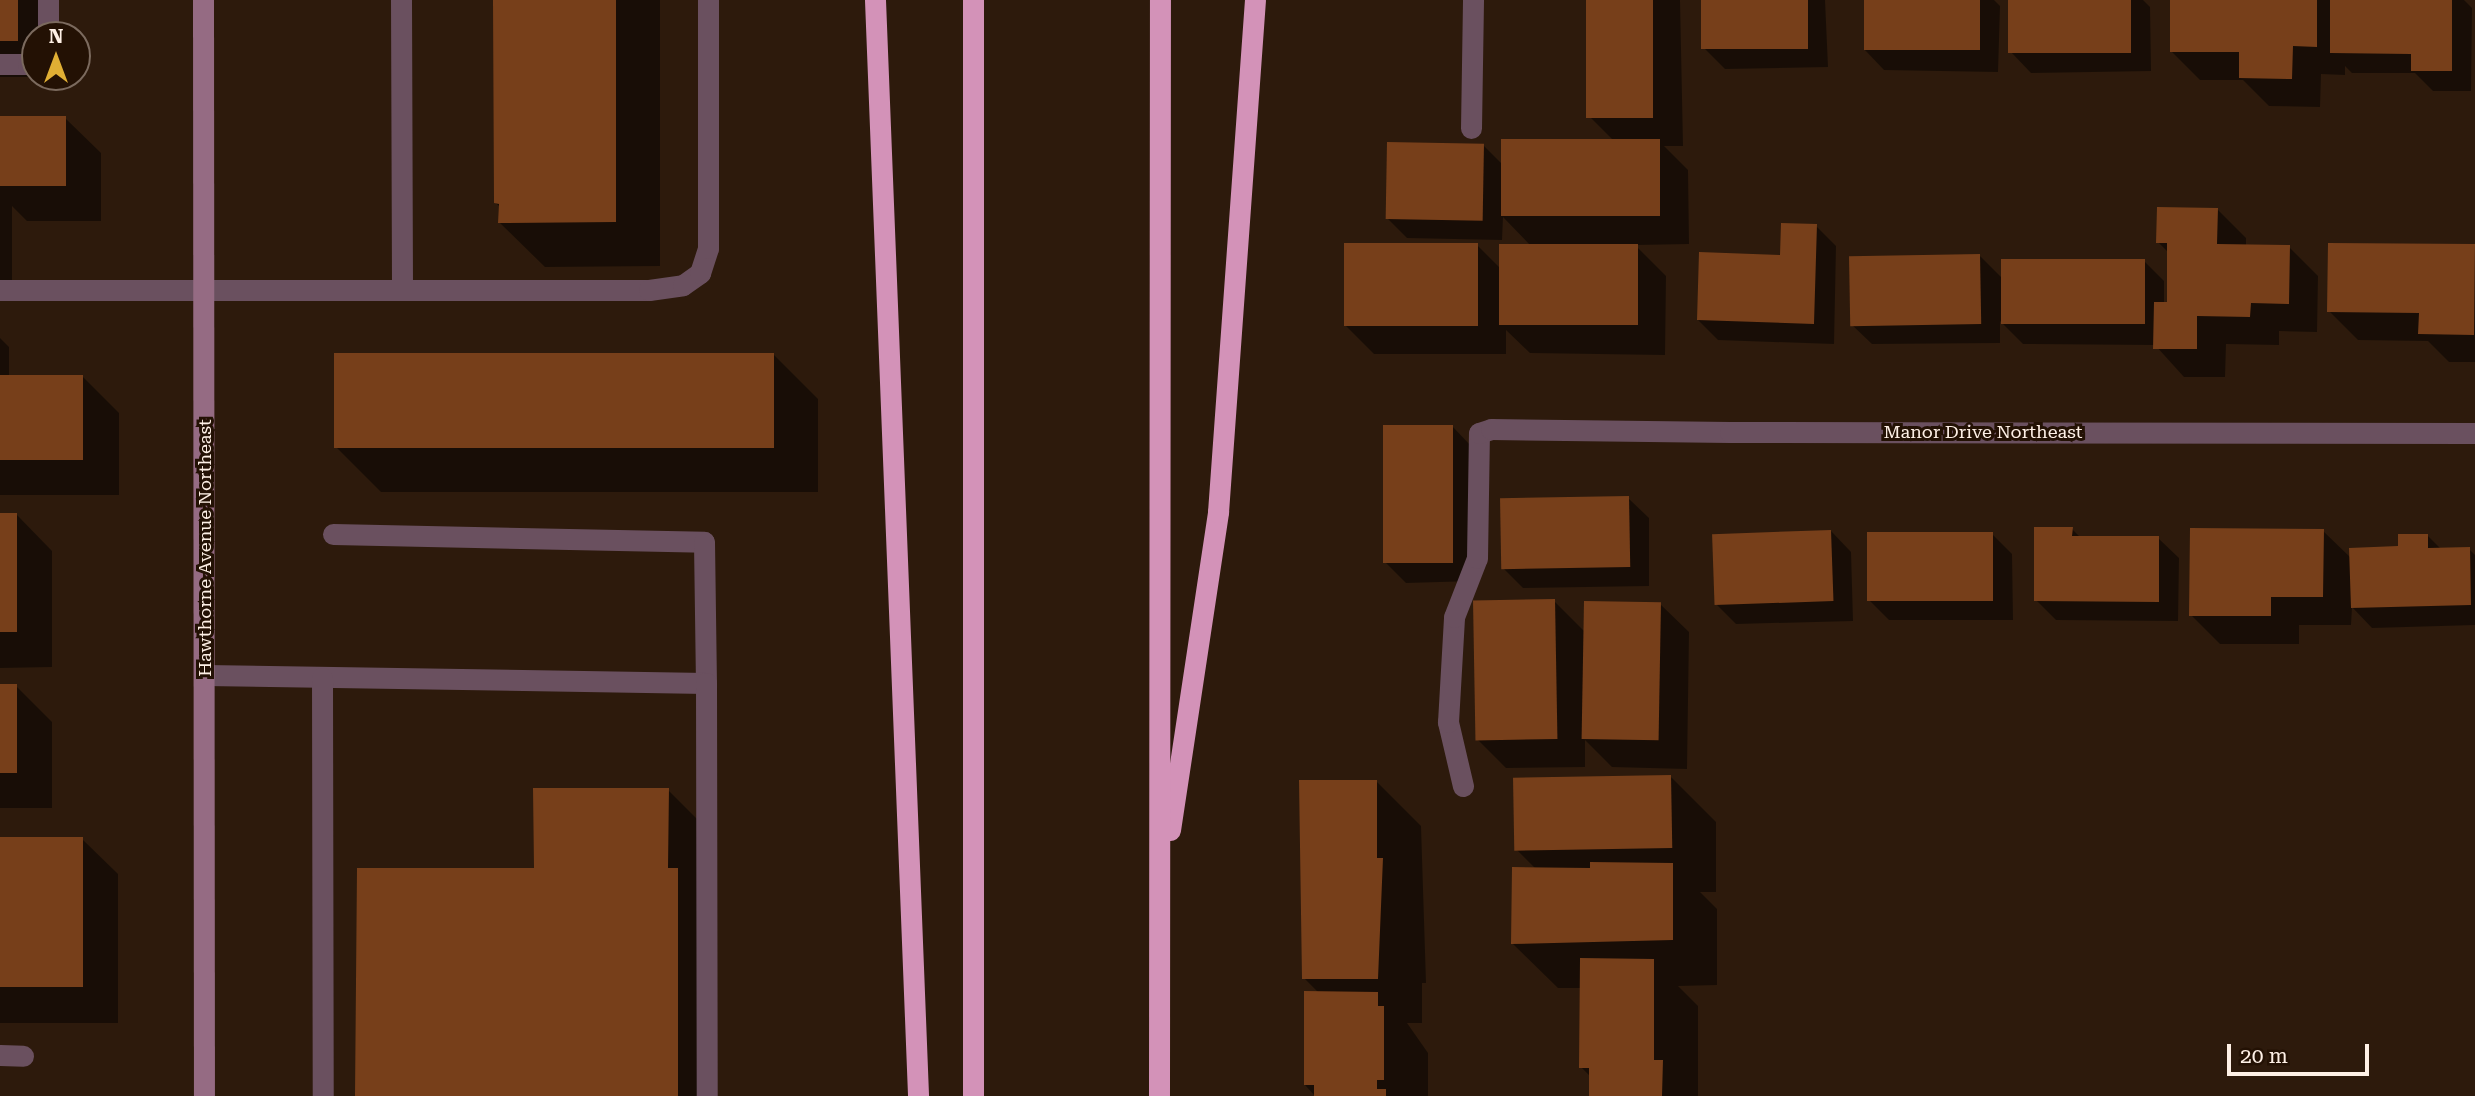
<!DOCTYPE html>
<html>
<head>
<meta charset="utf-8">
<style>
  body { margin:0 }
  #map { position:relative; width:2475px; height:1096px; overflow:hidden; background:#2d1a0c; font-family:"Roboto Serif",serif }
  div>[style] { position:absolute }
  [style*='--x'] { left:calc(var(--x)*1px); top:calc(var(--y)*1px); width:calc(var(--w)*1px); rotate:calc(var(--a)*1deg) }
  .shadow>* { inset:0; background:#0007 }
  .building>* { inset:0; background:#773f1a; transform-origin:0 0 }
  .service>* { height:21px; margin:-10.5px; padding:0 10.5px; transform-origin:10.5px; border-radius:10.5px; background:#6a505f }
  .minor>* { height:21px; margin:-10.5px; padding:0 10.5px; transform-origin:10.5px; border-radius:10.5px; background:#6a505f }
  .secondary>* { height:21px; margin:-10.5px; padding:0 10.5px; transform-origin:10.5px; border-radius:10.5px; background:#956b83 }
  .motorway>* { height:21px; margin:-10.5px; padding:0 10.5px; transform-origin:10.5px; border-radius:10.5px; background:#d392b8 }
  span { translate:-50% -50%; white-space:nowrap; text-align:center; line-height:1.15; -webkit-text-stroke:6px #231104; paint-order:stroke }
  .street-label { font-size:18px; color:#fef0e6 }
  .north { position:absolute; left:21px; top:21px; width:70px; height:70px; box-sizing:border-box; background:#231104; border:2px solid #7b6a5e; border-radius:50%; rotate:0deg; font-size:19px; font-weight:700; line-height:28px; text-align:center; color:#fef0e6 }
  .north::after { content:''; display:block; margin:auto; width:24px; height:32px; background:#e0af34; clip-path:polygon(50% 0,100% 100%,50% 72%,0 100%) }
  .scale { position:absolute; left:2227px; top:1044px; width:142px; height:32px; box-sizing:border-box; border:4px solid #fef0e6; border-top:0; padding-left:9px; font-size:21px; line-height:24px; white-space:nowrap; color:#fef0e6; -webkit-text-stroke:5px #231104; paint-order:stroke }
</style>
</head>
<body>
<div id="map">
  <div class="shadow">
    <div style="clip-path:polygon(0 0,53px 0,53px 35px,35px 35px,35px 77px,0 77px)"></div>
    <div style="clip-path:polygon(495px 0,660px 0,660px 266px,545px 267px,500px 223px,500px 207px,495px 202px)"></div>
    <div style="clip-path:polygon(1588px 0,1680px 0,1683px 146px,1664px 146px,1688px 170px,1689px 244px,1635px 245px,1666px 276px,1665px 355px,1530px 353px,1506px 330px,1506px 354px,1374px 354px,1345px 325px,1477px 245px,1501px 269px,1531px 246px,1503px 217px,1502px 240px,1407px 238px,1387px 218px,1483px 145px,1503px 165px,1615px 142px,1590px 117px)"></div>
    <div style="clip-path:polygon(1703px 0,1825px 0,1828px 67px,1725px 69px,1704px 48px)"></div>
    <div style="clip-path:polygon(1865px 0,1994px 0,2000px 6px,1998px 72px,1884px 70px,1864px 49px)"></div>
    <div style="clip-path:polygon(2010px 0,2143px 0,2150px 7px,2151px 71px,2031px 73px,2011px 52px)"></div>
    <div style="clip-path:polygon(2172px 0,2464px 0,2472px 8px,2471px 91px,2433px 91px,2415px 73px,2352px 73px,2345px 66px,2345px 75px,2321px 74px,2320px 107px,2269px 106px,2243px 80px,2200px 80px,2171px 51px)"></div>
    <div style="clip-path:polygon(0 118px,65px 118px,101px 153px,101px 221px,27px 221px,12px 206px,12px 282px,0 282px)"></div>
    <div style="clip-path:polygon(2217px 209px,2246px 238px,2246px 246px,2289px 247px,2318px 276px,2317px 332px,2279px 331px,2279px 345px,2226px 344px,2225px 377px,2184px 377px,2155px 345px,2023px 344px,2000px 321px,2000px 343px,1872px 344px,1851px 324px,1980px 256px,2003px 279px,2144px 261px,2164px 281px,2164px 304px,2169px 304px,2169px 253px,2158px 242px)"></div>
    <div style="clip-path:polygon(1816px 226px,1836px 246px,1834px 344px,1718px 340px,1698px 320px)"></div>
    <div style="clip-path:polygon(2475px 246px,2475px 362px,2449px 362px,2428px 341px,2358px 340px,2329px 311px)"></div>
    <div style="clip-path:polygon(0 338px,9px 347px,9px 377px,83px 377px,119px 413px,119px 495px,0 495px)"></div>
    <div style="clip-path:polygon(773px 354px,818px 399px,818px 492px,381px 492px,336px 447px)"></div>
    <div style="clip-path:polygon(1452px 426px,1472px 447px,1474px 581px,1406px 583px,1386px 563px)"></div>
    <div style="clip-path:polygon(1628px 498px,1649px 518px,1649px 586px,1523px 588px,1502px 567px)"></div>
    <div style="clip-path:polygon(0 515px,17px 515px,52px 551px,52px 667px,0 668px)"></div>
    <div style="clip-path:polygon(2072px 529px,2081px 538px,2158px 538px,2179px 558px,2178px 621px,2056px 620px,2036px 600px)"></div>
    <div style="clip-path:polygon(1831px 531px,1851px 552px,1853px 621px,1736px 624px,1716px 604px)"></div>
    <div style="clip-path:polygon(2323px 531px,2351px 558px,2400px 548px,2427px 535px,2441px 549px,2469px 549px,2475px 555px,2475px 625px,2372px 628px,2352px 607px,2351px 625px,2299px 625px,2299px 644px,2220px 644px,2191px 615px)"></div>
    <div style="clip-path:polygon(1992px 534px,2012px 554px,2013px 620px,1889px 620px,1869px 600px)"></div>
    <div style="clip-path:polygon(1554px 601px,1585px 632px,1660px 604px,1689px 632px,1687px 769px,1612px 767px,1585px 740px,1585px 767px,1506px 768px,1477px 739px)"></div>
    <div style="clip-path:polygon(0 686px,16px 686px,52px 722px,52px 808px,0 808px)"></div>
    <div style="clip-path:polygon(1671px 777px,1716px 822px,1716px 892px,1700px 892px,1717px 909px,1717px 985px,1678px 986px,1698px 1006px,1698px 1096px,1591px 1096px,1591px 1077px,1581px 1067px,1582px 988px,1558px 988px,1513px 944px,1535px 868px,1515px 848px)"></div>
    <div style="clip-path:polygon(1376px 781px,1421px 826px,1426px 983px,1422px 983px,1422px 1023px,1407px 1023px,1428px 1053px,1428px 1096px,1315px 1096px,1305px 1085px,1319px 993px,1304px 978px)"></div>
    <div style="clip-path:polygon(668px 790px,704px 826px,713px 1096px,356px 1096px,536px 870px)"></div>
    <div style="clip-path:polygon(0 839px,82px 839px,118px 874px,118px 1023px,0 1023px)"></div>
  </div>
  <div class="building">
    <div style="left:0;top:0;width:18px;height:41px"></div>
    <div style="clip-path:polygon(493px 0,616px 0,616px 222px,498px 223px,499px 204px,494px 203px)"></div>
    <div style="left:1586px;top:0;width:67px;height:118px"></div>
    <div style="left:1701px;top:0;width:107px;height:49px"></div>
    <div style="left:1864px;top:0;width:116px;height:50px"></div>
    <div style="left:2008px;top:0;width:123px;height:53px"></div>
    <div style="clip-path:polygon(2170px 0,2317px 0,2317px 47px,2293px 46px,2292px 79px,2239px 78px,2239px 52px,2170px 52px)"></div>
    <div style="clip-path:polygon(2330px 0,2452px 0,2452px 71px,2411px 71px,2411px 54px,2330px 53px)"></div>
    <div style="left:0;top:116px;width:66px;height:70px"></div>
    <div style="left:1660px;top:139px;width:77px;height:159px;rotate:90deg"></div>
    <div style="left:1387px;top:142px;width:97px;height:77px;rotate:1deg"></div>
    <div style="clip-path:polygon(2157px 207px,2218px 208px,2217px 244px,2290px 245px,2289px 304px,2251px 303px,2250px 317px,2197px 316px,2197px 349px,2153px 349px,2154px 302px,2167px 302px,2167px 243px,2156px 243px)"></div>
    <div style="clip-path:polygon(1781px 223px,1817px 224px,1814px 324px,1697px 320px,1699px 252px,1780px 255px)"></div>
    <div style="left:1344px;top:243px;width:134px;height:83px"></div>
    <div style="clip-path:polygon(2328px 243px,2475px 244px,2474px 335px,2418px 334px,2419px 313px,2327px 312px)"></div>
    <div style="left:1499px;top:244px;width:139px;height:81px"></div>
    <div style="left:1980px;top:254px;width:70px;height:131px;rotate:89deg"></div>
    <div style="left:2001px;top:259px;width:144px;height:65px"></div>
    <div style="left:774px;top:353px;width:95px;height:440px;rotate:90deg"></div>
    <div style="left:0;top:375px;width:83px;height:85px"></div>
    <div style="left:1383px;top:425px;width:70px;height:138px"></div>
    <div style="left:1629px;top:496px;width:71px;height:129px;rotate:89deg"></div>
    <div style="left:0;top:513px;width:17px;height:119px"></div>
    <div style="clip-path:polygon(2034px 527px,2073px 527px,2072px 536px,2159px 536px,2159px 602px,2034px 601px)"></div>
    <div style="clip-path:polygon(2190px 528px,2324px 529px,2323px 597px,2271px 597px,2271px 616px,2189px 616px)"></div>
    <div style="left:1831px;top:530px;width:71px;height:119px;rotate:88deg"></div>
    <div style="left:1867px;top:532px;width:126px;height:69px"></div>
    <div style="clip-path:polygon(2398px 534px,2428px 534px,2428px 548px,2470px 547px,2471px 605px,2351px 608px,2349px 548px,2398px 546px)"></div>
    <div style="left:1555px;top:599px;width:140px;height:82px;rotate:89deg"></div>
    <div style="left:1584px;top:601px;width:77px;height:138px;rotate:1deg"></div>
    <div style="left:0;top:684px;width:17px;height:89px"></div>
    <div style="left:1671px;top:775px;width:73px;height:158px;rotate:89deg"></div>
    <div style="clip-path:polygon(1299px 780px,1377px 780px,1377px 858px,1383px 858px,1378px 979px,1302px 979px)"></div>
    <div style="clip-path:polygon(533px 788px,669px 788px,668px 868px,678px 868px,678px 1096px,355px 1096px,357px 868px,534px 868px)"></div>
    <div style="left:0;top:837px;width:83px;height:150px"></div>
    <div style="clip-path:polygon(1590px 862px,1673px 863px,1673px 940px,1511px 944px,1512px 867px,1590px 868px)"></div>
    <div style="clip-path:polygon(1580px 958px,1654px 959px,1654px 1060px,1663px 1060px,1662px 1096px,1589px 1096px,1589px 1068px,1579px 1068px)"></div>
    <div style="clip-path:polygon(1304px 991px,1378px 992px,1378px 1006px,1384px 1006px,1384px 1080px,1377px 1080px,1377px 1089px,1386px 1089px,1386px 1096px,1314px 1096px,1314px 1085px,1304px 1085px)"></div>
  </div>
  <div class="service">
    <div style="--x:48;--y:0;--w:35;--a:90"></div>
    <div style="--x:401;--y:0;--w:290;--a:89.8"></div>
    <div style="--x:0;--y:64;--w:28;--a:0"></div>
    <div style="--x:28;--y:64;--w:10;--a:-45"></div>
    <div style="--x:1471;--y:128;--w:128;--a:-89.1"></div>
    <div style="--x:0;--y:290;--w:649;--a:0"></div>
    <div style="--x:649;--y:290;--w:34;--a:-8"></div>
    <div style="--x:683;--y:285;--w:21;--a:-35"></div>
    <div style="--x:700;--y:273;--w:26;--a:-72"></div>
    <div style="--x:708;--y:248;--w:248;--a:-90"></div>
    <div style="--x:333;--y:534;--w:371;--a:1.2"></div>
    <div style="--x:704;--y:542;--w:141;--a:89.2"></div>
    <div style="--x:205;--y:675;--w:501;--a:0.91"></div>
    <div style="--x:706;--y:683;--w:413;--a:89.9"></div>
    <div style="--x:322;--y:678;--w:418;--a:89.9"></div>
    <div style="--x:1463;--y:786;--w:66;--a:-103.2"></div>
    <div style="--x:1448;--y:722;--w:105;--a:-86.7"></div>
    <div style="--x:1454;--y:617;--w:63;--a:-68.7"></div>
    <div style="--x:1477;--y:558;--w:125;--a:-89.1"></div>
    <div style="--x:1479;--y:433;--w:13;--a:-18"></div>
    <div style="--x:1491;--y:429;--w:239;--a:0.7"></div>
    <div style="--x:0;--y:1055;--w:23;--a:2"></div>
  </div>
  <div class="minor">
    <div style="--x:1730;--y:432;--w:745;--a:0.08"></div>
  </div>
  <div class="secondary">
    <div style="--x:203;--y:0;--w:1096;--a:89.95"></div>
  </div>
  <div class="motorway">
    <div style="--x:875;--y:0;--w:1097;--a:87.75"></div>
    <div style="--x:1170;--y:830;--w:322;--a:-81.4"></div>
    <div style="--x:1218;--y:512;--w:513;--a:-85.87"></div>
    <div style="--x:973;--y:1096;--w:1096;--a:-90"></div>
    <div style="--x:1159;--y:1096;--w:1096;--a:-89.95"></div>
  </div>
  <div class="street-label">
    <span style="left:1983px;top:432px">Manor Drive Northeast</span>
    <span style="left:205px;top:548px;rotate:-90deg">Hawthorne Avenue Northeast</span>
  </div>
  <div class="north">N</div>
  <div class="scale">20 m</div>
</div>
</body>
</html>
